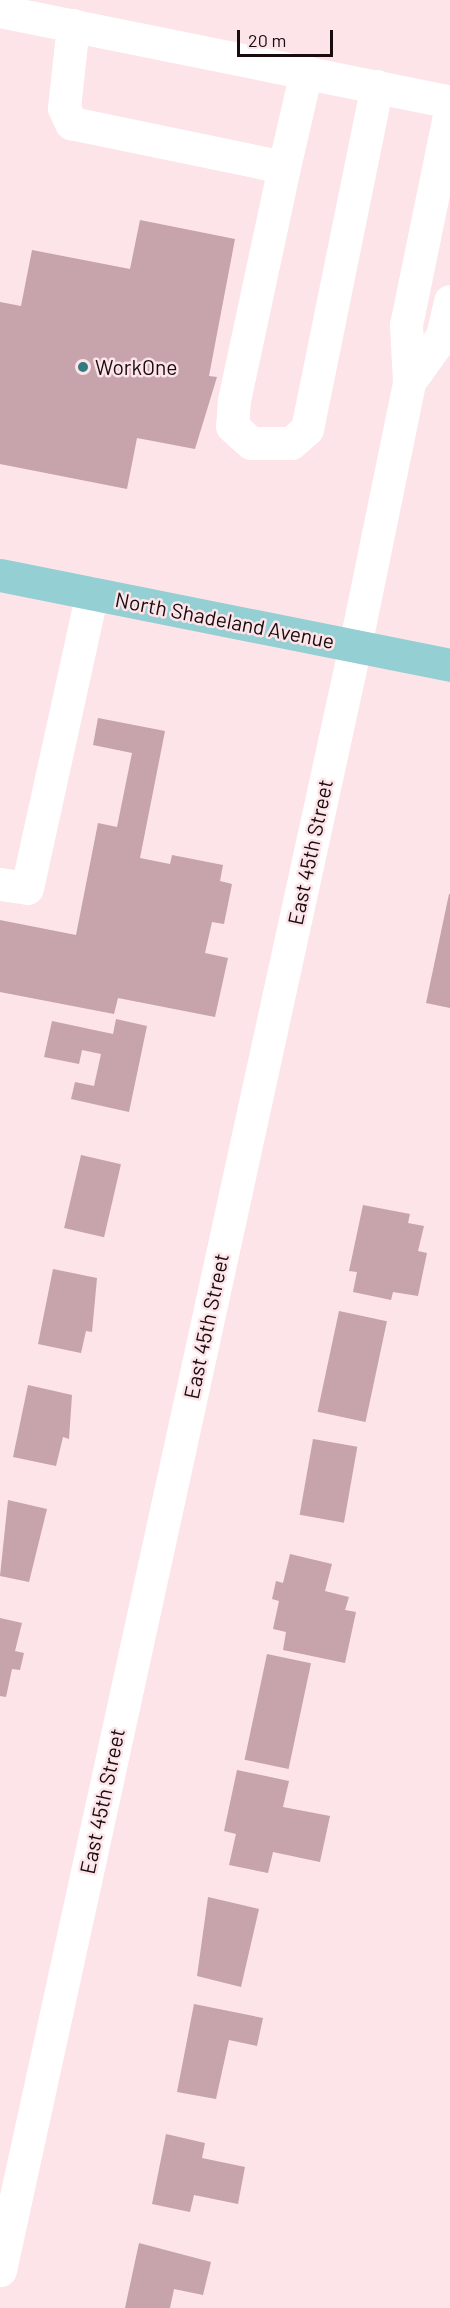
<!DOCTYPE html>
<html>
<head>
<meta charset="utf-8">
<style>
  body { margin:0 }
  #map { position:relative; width:450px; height:2308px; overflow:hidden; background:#fce4e9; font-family:Barlow,sans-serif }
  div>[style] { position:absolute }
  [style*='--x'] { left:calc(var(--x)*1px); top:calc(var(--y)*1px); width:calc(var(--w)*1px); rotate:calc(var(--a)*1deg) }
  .building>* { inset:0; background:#c7a3ab; transform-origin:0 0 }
  .minor>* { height:33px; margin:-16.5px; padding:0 16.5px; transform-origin:16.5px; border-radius:16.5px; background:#fff }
  .major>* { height:33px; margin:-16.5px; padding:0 16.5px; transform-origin:16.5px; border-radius:16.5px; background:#94cfd3 }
  .dots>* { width:16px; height:16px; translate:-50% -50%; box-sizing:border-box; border:3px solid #fce4e9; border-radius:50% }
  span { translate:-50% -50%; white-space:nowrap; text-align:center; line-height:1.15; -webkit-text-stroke:5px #fce4e9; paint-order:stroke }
  .poi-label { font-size:21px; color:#190c0f }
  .left { translate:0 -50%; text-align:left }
  .street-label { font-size:21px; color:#190c0f }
  .scale { position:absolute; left:237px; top:30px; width:96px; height:27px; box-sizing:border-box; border:3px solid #190c0f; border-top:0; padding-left:8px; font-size:18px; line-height:21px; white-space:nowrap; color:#190c0f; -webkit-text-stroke:4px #fce4e9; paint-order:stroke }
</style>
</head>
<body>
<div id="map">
  <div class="building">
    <div style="clip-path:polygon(140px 220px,235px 239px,209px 376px,217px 377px,195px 449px,137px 438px,127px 489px,0 464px,0 302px,21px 306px,32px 250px,130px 269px)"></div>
    <div style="clip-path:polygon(98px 718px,165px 731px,140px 858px,170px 864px,172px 855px,223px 865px,220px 881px,232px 884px,224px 924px,212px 922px,205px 953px,228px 958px,215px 1017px,118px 998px,114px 1014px,0 992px,0 920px,76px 935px,98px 823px,117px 827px,132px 753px,93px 745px)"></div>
    <div style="clip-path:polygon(449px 894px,450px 894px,450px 1008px,426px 1003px)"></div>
    <div style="clip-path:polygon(116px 1019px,147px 1026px,129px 1112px,71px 1099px,75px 1082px,94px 1086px,101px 1054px,82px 1050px,79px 1064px,44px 1057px,52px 1021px,113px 1034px)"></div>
    <div style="left:81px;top:1155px;width:41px;height:75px;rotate:13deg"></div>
    <div style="clip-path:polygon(363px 1205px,410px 1214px,408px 1223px,424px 1226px,418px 1251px,427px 1253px,418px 1296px,393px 1292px,391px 1300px,353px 1292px,357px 1272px,349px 1271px)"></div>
    <div style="clip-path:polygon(53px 1269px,97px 1278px,92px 1332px,86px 1331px,81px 1353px,38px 1344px)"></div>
    <div style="left:339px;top:1311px;width:49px;height:103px;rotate:12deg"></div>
    <div style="clip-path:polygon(28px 1385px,72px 1395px,69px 1439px,63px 1437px,56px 1466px,13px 1457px)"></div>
    <div style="left:313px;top:1439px;width:45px;height:77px;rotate:10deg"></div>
    <div style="clip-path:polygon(8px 1500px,47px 1509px,29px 1582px,0 1576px)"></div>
    <div style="clip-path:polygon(290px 1554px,332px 1564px,325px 1591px,349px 1597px,345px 1610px,356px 1612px,345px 1663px,283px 1650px,286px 1632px,273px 1629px,279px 1601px,272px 1599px,276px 1581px,283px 1583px)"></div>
    <div style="clip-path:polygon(0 1618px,22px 1623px,15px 1651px,24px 1653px,20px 1670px,12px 1669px,6px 1697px,0 1696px)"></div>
    <div style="left:267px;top:1654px;width:45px;height:108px;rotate:12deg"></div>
    <div style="clip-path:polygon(237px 1770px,289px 1781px,283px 1807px,330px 1816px,320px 1862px,273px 1852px,268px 1873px,229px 1865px,236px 1834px,224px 1831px)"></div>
    <div style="clip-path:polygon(208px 1897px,259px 1909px,241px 1987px,197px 1976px)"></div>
    <div style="clip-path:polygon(194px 2004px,263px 2018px,257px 2046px,229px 2040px,216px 2099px,177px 2092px)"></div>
    <div style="clip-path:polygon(166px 2134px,205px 2143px,202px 2158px,245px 2167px,238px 2204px,194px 2195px,190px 2212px,152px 2204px)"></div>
    <div style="clip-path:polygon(139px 2243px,211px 2262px,203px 2295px,174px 2289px,170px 2308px,125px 2308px)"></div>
  </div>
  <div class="minor">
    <div style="--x:0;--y:11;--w:459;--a:11.4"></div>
    <div style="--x:73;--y:25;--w:83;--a:96.2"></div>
    <div style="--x:64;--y:108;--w:17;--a:65"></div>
    <div style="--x:71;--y:123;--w:217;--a:11.7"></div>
    <div style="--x:284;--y:167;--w:98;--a:-77"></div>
    <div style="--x:284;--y:167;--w:238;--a:102.1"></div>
    <div style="--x:234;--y:400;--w:26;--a:94"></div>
    <div style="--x:232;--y:426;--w:25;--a:42"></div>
    <div style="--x:251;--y:443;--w:40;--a:0"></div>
    <div style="--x:291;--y:443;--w:21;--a:-41"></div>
    <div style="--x:307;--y:429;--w:350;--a:-78.5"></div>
    <div style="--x:409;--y:382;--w:57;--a:-54.3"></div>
    <div style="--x:442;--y:336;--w:36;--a:-77"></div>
    <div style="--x:0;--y:884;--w:27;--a:8"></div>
    <div style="--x:27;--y:888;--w:302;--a:-77.6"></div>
    <div style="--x:0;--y:2270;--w:1662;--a:-77.67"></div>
    <div style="--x:355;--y:646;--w:269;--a:-78.4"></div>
    <div style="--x:409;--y:382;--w:57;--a:-93"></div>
    <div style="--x:406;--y:325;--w:218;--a:-78.4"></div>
  </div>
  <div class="major">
    <div style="--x:0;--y:575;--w:459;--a:11.3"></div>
  </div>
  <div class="dots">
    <div style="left:83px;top:367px;background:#317a7f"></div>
  </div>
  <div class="poi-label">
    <span class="left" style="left:95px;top:367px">WorkOne</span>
  </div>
  <div class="street-label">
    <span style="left:225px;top:620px;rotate:11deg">North Shadeland Avenue</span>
    <span style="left:310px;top:852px;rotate:-78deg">East 45th Street</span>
    <span style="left:206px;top:1326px;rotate:-78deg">East 45th Street</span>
    <span style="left:102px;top:1801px;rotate:-78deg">East 45th Street</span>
  </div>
  <div class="scale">20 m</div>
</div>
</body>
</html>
